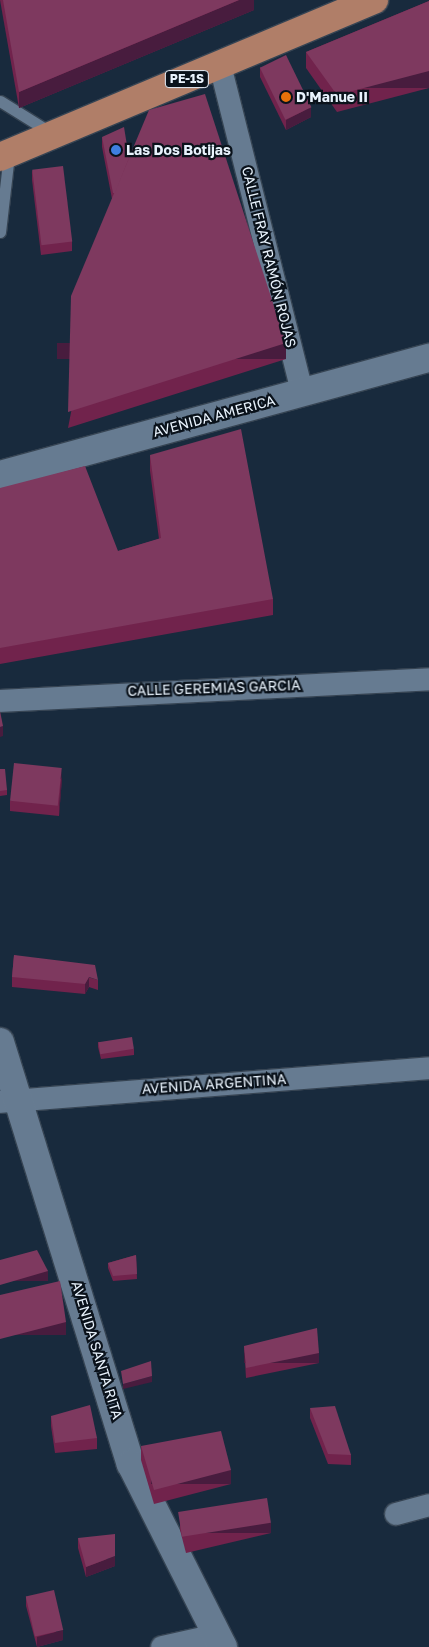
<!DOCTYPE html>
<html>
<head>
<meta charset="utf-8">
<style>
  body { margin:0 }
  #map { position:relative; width:429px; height:1647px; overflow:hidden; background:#182a3d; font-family:"Golos Text",sans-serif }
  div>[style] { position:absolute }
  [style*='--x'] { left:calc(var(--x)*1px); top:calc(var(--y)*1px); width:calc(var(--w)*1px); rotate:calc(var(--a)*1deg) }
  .roads { filter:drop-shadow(1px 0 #364453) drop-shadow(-1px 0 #364453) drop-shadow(0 1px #364453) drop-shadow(0 -1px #364453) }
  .service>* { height:11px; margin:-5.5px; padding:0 5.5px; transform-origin:5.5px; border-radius:5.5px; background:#667b91 }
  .minor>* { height:22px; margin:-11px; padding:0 11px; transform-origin:11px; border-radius:11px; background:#667b91 }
  .tertiary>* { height:28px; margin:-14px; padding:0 14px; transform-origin:14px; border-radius:14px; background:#667b91 }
  .trunk>* { height:28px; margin:-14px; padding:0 14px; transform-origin:14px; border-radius:14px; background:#b07e68 }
  .wall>* { inset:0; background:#71234c }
  .shaded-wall>* { inset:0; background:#481c3e; transform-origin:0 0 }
  .building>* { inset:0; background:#7e395f; transform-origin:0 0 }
  .dots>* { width:14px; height:14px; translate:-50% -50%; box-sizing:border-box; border:2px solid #0a121b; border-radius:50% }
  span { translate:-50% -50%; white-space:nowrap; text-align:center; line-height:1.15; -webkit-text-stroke:4.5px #0a121b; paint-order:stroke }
  .shield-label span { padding:1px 4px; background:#0a121b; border:1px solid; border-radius:4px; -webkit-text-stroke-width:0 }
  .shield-label { font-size:12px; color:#e9f3fd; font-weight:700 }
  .poi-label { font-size:14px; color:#e9f3fd; font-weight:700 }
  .left { translate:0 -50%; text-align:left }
  .street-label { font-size:14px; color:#e9f3fd }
</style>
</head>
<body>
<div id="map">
  <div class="roads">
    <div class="service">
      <div style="--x:0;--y:101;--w:62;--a:31.9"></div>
      <div style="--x:0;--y:232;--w:79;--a:-83.4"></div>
    </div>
    <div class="minor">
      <div style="--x:220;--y:65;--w:337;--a:75.9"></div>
      <div style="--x:0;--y:701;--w:430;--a:-2.9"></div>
      <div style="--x:0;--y:1102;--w:430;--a:-4.5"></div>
      <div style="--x:396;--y:1514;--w:34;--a:-15"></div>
      <div style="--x:162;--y:1647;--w:55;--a:-12.5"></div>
    </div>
    <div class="tertiary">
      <div style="--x:0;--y:475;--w:445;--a:-15.3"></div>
      <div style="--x:0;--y:1042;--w:442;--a:72.8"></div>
      <div style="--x:131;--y:1464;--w:205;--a:63.3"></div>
    </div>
    <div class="trunk">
      <div style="--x:0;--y:157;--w:406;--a:-22.8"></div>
    </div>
  </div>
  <div class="wall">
    <div style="clip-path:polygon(0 0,254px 0,254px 10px,19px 108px)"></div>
    <div style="clip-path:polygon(429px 1px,429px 88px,337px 112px,306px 68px,306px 52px)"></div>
    <div style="clip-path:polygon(260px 67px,311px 117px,286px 130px,260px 77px)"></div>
    <div style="clip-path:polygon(102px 137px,129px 158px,286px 359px,68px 428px,112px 199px,102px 147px)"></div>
    <div style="clip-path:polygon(32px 170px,72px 241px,72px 251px,41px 255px,32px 180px)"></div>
    <div style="clip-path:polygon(150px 455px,273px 599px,273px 615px,0 664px,0 488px,118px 551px,159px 539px,150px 471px)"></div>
    <div style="clip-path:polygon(0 769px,7px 790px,7px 795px,0 796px)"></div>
    <div style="clip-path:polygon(62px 778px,59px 816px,10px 811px,10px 801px)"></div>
    <div style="clip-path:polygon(14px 955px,98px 980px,98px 990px,89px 987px,85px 994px,12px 987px,12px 977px)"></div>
    <div style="clip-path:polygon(98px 1042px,134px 1049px,134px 1055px,101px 1059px,98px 1047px)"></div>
    <div style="clip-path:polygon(136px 1255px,137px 1279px,113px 1281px,108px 1268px,108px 1263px)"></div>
    <div style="clip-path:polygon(244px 1346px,319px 1363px,246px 1378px)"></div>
    <div style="clip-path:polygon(310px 1408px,351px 1455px,351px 1465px,328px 1464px,310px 1418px)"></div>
    <div style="clip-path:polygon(51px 1416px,97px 1438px,97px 1449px,55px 1453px,51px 1426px)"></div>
    <div style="clip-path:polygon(141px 1446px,231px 1484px,154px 1504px,141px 1460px)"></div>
    <div style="clip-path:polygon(180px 1520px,271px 1533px,186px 1553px,180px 1530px)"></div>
    <div style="clip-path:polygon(78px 1538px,115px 1566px,86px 1577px,78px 1548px)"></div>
    <div style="clip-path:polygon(26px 1596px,63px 1640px,37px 1647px,26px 1606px)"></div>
  </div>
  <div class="shaded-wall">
    <div style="clip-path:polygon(239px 0,254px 0,254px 10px,19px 108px,19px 92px)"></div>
    <div style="left:429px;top:71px;width:17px;height:95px;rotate:90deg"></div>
    <div style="clip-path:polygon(311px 107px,311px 117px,286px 130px,286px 120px)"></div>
    <div style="left:286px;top:343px;width:16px;height:229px;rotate:90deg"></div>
    <div style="clip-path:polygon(3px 726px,3px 736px,0 737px,0 727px)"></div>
    <div style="clip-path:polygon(62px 768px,62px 778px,59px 816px,59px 806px)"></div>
    <div style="clip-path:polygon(89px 977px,89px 987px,85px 994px,85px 984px)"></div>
    <div style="left:48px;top:1271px;width:10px;height:50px;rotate:90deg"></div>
    <div style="left:66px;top:1322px;width:13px;height:68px;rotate:90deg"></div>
    <div style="left:319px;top:1353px;width:10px;height:75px;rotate:90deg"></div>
    <div style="clip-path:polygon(152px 1376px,152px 1382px,123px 1389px,123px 1384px)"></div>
    <div style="left:231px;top:1470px;width:14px;height:80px;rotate:90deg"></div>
    <div style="left:271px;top:1523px;width:10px;height:87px;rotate:90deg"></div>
    <div style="clip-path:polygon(115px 1556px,115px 1566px,86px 1577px,86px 1567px)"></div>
    <div style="clip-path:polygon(63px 1630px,63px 1640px,37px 1647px,37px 1637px)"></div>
  </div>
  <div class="building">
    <div style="clip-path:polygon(3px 0,239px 0,19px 92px)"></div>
    <div style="clip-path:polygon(429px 1px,429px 71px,337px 95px,306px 52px)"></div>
    <div style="left:286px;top:55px;width:58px;height:29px;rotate:64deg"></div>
    <div style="clip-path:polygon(205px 94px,286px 343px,68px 412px,71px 296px,149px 110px)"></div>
    <div style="clip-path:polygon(124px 127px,129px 158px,115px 193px,113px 193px,102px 137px)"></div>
    <div style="left:63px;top:166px;width:76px;height:31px;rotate:83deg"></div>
    <div style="clip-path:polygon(241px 429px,273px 599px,0 648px,0 488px,85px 466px,118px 551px,161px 538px,150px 455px)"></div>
    <div style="clip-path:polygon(0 711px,3px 726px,0 727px)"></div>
    <div style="left:14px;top:763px;width:48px;height:38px;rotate:6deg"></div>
    <div style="clip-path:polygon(0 769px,5px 769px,7px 790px,0 791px)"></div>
    <div style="clip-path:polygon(14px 955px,95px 965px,98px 980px,89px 977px,85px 984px,12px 977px)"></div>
    <div style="left:132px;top:1037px;width:12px;height:34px;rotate:81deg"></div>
    <div style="clip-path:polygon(37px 1250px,48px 1271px,0 1285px,0 1260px)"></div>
    <div style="clip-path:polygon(136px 1255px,137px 1274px,113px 1276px,108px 1263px)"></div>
    <div style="clip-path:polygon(60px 1281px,66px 1322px,0 1339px,0 1295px)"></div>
    <div style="clip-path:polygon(317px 1328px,319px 1353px,246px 1368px,244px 1346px)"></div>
    <div style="clip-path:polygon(151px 1361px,152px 1376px,123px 1384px,121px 1371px)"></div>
    <div style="clip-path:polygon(90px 1405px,97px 1438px,55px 1443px,51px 1416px)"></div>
    <div style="clip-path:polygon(335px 1406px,351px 1455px,328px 1454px,310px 1408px)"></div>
    <div style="clip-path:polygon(221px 1431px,231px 1470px,154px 1490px,141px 1446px)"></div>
    <div style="left:267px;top:1498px;width:25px;height:90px;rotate:81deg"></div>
    <div style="clip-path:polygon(115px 1534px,115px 1556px,86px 1567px,78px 1538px)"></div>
    <div style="left:54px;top:1590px;width:41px;height:29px;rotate:77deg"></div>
  </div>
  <div class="dots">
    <div style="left:286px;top:97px;background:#e8710a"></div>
    <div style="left:116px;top:150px;background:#3f7fe0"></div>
  </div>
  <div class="shield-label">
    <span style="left:187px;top:79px">PE-1S</span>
  </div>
  <div class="poi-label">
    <span class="left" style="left:296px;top:97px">D'Manue II</span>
    <span class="left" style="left:126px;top:150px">Las Dos Botijas</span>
  </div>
  <div class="street-label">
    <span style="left:269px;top:257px;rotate:76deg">CALLE FRAY RAMÓN ROJAS</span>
    <span style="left:214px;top:416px;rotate:-15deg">AVENIDA AMERICA</span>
    <span style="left:214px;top:688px;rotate:-2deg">CALLE GEREMIAS GARCIA</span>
    <span style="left:214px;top:1084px;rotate:-4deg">AVENIDA ARGENTINA</span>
    <span style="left:97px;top:1350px;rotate:73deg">AVENIDA SANTA RITA</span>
  </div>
</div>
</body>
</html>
